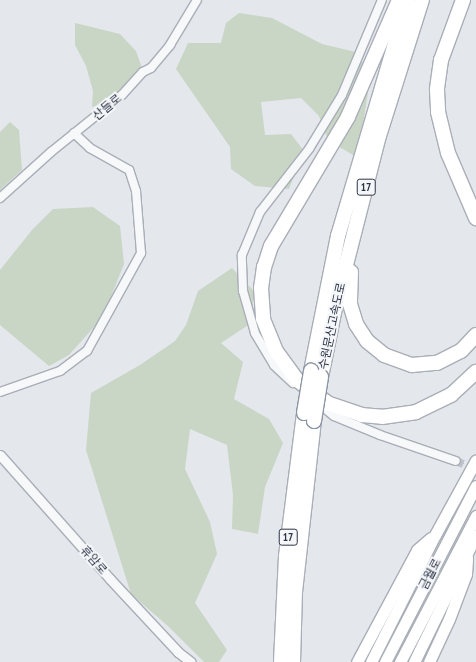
<!DOCTYPE html>
<html>
<head>
<meta charset="utf-8">
<style>
  body { margin:0 }
  #map { position:relative; width:476px; height:662px; overflow:hidden; background:#e4e7ec; font-family:"PT Sans Narrow","Noto Sans KR",sans-serif }
  div>[style] { position:absolute }
  [style*='--x'] { left:calc(var(--x)*1px); top:calc(var(--y)*1px); width:calc(var(--w)*1px); rotate:calc(var(--a)*1deg) }
  .green>* { inset:0; background:#c9d6c5 }
  .minor-tunnel>* { height:8px; margin-top:-4px; transform-origin:0; background:repeating-linear-gradient(90deg,#bfc3cb 0 8px,transparent 0 12px) }
  .roads { filter:drop-shadow(1px 0 #a9aeb7) drop-shadow(-1px 0 #a9aeb7) drop-shadow(0 1px #a9aeb7) drop-shadow(0 -1px #a9aeb7) }
  .minor>* { height:8px; margin:-4px; padding:0 4px; transform-origin:4px; border-radius:4px; background:#f7f8fa }
  .tertiary>* { height:9px; margin:-4.5px; padding:0 4.5px; transform-origin:4.5px; border-radius:4.5px; background:#f7f8fa }
  .secondary>* { height:11px; margin:-5.5px; padding:0 5.5px; transform-origin:5.5px; border-radius:5.5px; background:#fff }
  .motorway>* { height:14px; margin:-7px; padding:0 7px; transform-origin:7px; border-radius:7px; background:#fff }
  .bridges { filter:drop-shadow(1px 0 #8b94a3) drop-shadow(-1px 0 #8b94a3) drop-shadow(0 1px #8b94a3) drop-shadow(0 -1px #8b94a3) }
  .motorway-bridge>* { height:14px; margin:-7px; padding:0 7px; transform-origin:7px; border-radius:7px; background:#fff }
  span { translate:-50% -50%; white-space:nowrap; text-align:center; line-height:1.15; -webkit-text-stroke:4px #f4f6f9; paint-order:stroke }
  .shield-label span { padding:1px 3px; background:#f4f6f9; border:1px solid; border-radius:3px; -webkit-text-stroke-width:0 }
  .shield-label { font-size:11px; color:#2b3445; font-weight:700 }
  .street-label { font-size:12px; color:#2b3445 }
</style>
</head>
<body>
<div id="map">
  <div class="green">
    <div style="clip-path:polygon(239px 13px,272px 18px,322px 44px,360px 53px,369px 86px,358px 158px,328px 140px,319px 116px,301px 98px,261px 102px,265px 135px,291px 134px,304px 151px,289px 189px,255px 186px,231px 169px,230px 147px,176px 69px,188px 43px,221px 43px,226px 23px)"></div>
    <div style="clip-path:polygon(75px 23px,120px 34px,136px 51px,142px 68px,128px 89px,105px 104px,92px 107px,93px 91px,86px 66px,75px 45px)"></div>
    <div style="clip-path:polygon(10px 122px,19px 130px,22px 170px,0 190px,0 132px)"></div>
    <div style="clip-path:polygon(93px 207px,120px 226px,124px 264px,103px 317px,69px 355px,49px 366px,0 325px,0 270px,32px 230px,53px 209px)"></div>
    <div style="clip-path:polygon(232px 268px,253px 290px,253px 322px,221px 343px,243px 362px,234px 399px,269px 419px,283px 443px,265px 487px,258px 534px,232px 529px,233px 495px,227px 445px,190px 429px,185px 469px,210px 522px,217px 554px,195px 603px,227px 650px,219px 662px,204px 662px,169px 627px,131px 594px,86px 450px,91px 393px,140px 365px,175px 341px,186px 325px,198px 291px)"></div>
  </div>
  <div class="minor-tunnel">
    <div style="--x:456;--y:461;--w:21;--a:23"></div>
  </div>
  <div class="roads">
    <div class="minor">
      <div style="--x:0;--y:198;--w:69;--a:-42"></div>
      <div style="--x:51;--y:152;--w:91;--a:-38.8"></div>
      <div style="--x:122;--y:95;--w:31;--a:-48"></div>
      <div style="--x:143;--y:72;--w:9;--a:-27"></div>
      <div style="--x:151;--y:68;--w:30;--a:-50"></div>
      <div style="--x:170;--y:45;--w:52;--a:-59"></div>
      <div style="--x:293;--y:383;--w:26;--a:-137"></div>
      <div style="--x:274;--y:365;--w:37;--a:-121"></div>
      <div style="--x:255;--y:333;--w:44;--a:-105.9"></div>
      <div style="--x:243;--y:291;--w:36;--a:-92"></div>
      <div style="--x:242;--y:255;--w:47;--a:-67.3"></div>
      <div style="--x:260;--y:212;--w:80;--a:-52.1"></div>
      <div style="--x:309;--y:149;--w:63;--a:-58.6"></div>
      <div style="--x:342;--y:95;--w:103;--a:-67.2"></div>
      <div style="--x:0;--y:392;--w:64;--a:-19.3"></div>
      <div style="--x:60;--y:371;--w:34;--a:-37"></div>
      <div style="--x:87;--y:351;--w:112;--a:-61.1"></div>
      <div style="--x:141;--y:253;--w:62;--a:-94.6"></div>
      <div style="--x:136;--y:191;--w:22;--a:-108"></div>
      <div style="--x:129;--y:170;--w:45;--a:-150.6"></div>
      <div style="--x:90;--y:148;--w:22;--a:-137"></div>
      <div style="--x:319;--y:404;--w:19;--a:39"></div>
      <div style="--x:334;--y:416;--w:50;--a:22.4"></div>
      <div style="--x:380;--y:435;--w:80;--a:18.9"></div>
    </div>
    <div class="tertiary">
      <div style="--x:0;--y:455;--w:166;--a:48.4"></div>
      <div style="--x:110;--y:579;--w:100;--a:47"></div>
      <div style="--x:178;--y:652;--w:16;--a:38"></div>
    </div>
    <div class="secondary">
      <div style="--x:357;--y:662;--w:127;--a:-61.8"></div>
      <div style="--x:417;--y:550;--w:18;--a:-41"></div>
      <div style="--x:371;--y:662;--w:142;--a:-63.3"></div>
      <div style="--x:435;--y:535;--w:85;--a:-61.3"></div>
      <div style="--x:385;--y:662;--w:198;--a:-62.7"></div>
      <div style="--x:400;--y:662;--w:165;--a:-62.5"></div>
      <div style="--x:414;--y:662;--w:141;--a:-64"></div>
      <div style="--x:429;--y:662;--w:47;--a:-65.1"></div>
      <div style="--x:449;--y:619;--w:48;--a:-69.3"></div>
      <div style="--x:466;--y:574;--w:16;--a:-86"></div>
    </div>
    <div class="motorway">
      <div style="--x:399;--y:0;--w:128;--a:113.6"></div>
      <div style="--x:348;--y:117;--w:150;--a:120.8"></div>
      <div style="--x:271;--y:246;--w:22;--a:108"></div>
      <div style="--x:264;--y:267;--w:21;--a:98"></div>
      <div style="--x:261;--y:288;--w:31;--a:86"></div>
      <div style="--x:263;--y:319;--w:35;--a:68"></div>
      <div style="--x:276;--y:351;--w:36;--a:54"></div>
      <div style="--x:297;--y:380;--w:38;--a:37"></div>
      <div style="--x:327;--y:403;--w:36;--a:19"></div>
      <div style="--x:361;--y:415;--w:21;--a:5"></div>
      <div style="--x:382;--y:417;--w:34;--a:-8"></div>
      <div style="--x:416;--y:412;--w:39;--a:-26"></div>
      <div style="--x:451;--y:395;--w:34;--a:-43"></div>
      <div style="--x:463;--y:0;--w:64;--a:110.1"></div>
      <div style="--x:441;--y:60;--w:30;--a:98"></div>
      <div style="--x:437;--y:90;--w:22;--a:87"></div>
      <div style="--x:438;--y:112;--w:42;--a:76.3"></div>
      <div style="--x:448;--y:153;--w:71;--a:66.7"></div>
      <div style="--x:351;--y:272;--w:32;--a:92"></div>
      <div style="--x:350;--y:304;--w:21;--a:73"></div>
      <div style="--x:356;--y:324;--w:20;--a:57"></div>
      <div style="--x:367;--y:341;--w:22;--a:39"></div>
      <div style="--x:384;--y:355;--w:30;--a:20"></div>
      <div style="--x:412;--y:365;--w:25;--a:-5"></div>
      <div style="--x:437;--y:363;--w:27;--a:-27"></div>
      <div style="--x:461;--y:351;--w:22;--a:-47"></div>
      <div style="--x:311;--y:371;--w:138;--a:-78.7"></div>
      <div style="--x:338;--y:236;--w:246;--a:-73.5"></div>
      <div style="--x:321;--y:377;--w:70;--a:-78.5"></div>
      <div style="--x:335;--y:308;--w:178;--a:-75.7"></div>
      <div style="--x:379;--y:136;--w:143;--a:-72.5"></div>
      <div style="--x:281;--y:662;--w:106;--a:-87.3"></div>
      <div style="--x:286;--y:556;--w:144;--a:-82.8"></div>
      <div style="--x:293;--y:662;--w:70;--a:-88.4"></div>
      <div style="--x:295;--y:592;--w:172;--a:-83.7"></div>
    </div>
  </div>
  <div class="bridges">
    <div class="motorway-bridge">
      <div style="--x:304;--y:413;--w:43;--a:-80.5"></div>
      <div style="--x:314;--y:421;--w:45;--a:-81"></div>
    </div>
  </div>
  <div class="shield-label">
    <span style="left:366px;top:187px">17</span>
    <span style="left:288px;top:537px">17</span>
  </div>
  <div class="street-label">
    <span style="left:107px;top:107px;rotate:-40deg">산들로</span>
    <span style="left:332px;top:326px;rotate:-78deg">수원문산고속도로</span>
    <span style="left:94px;top:560px;rotate:49deg">휴암로</span>
    <span style="left:430px;top:574px;rotate:-63deg">금월로</span>
  </div>
</div>
</body>
</html>
